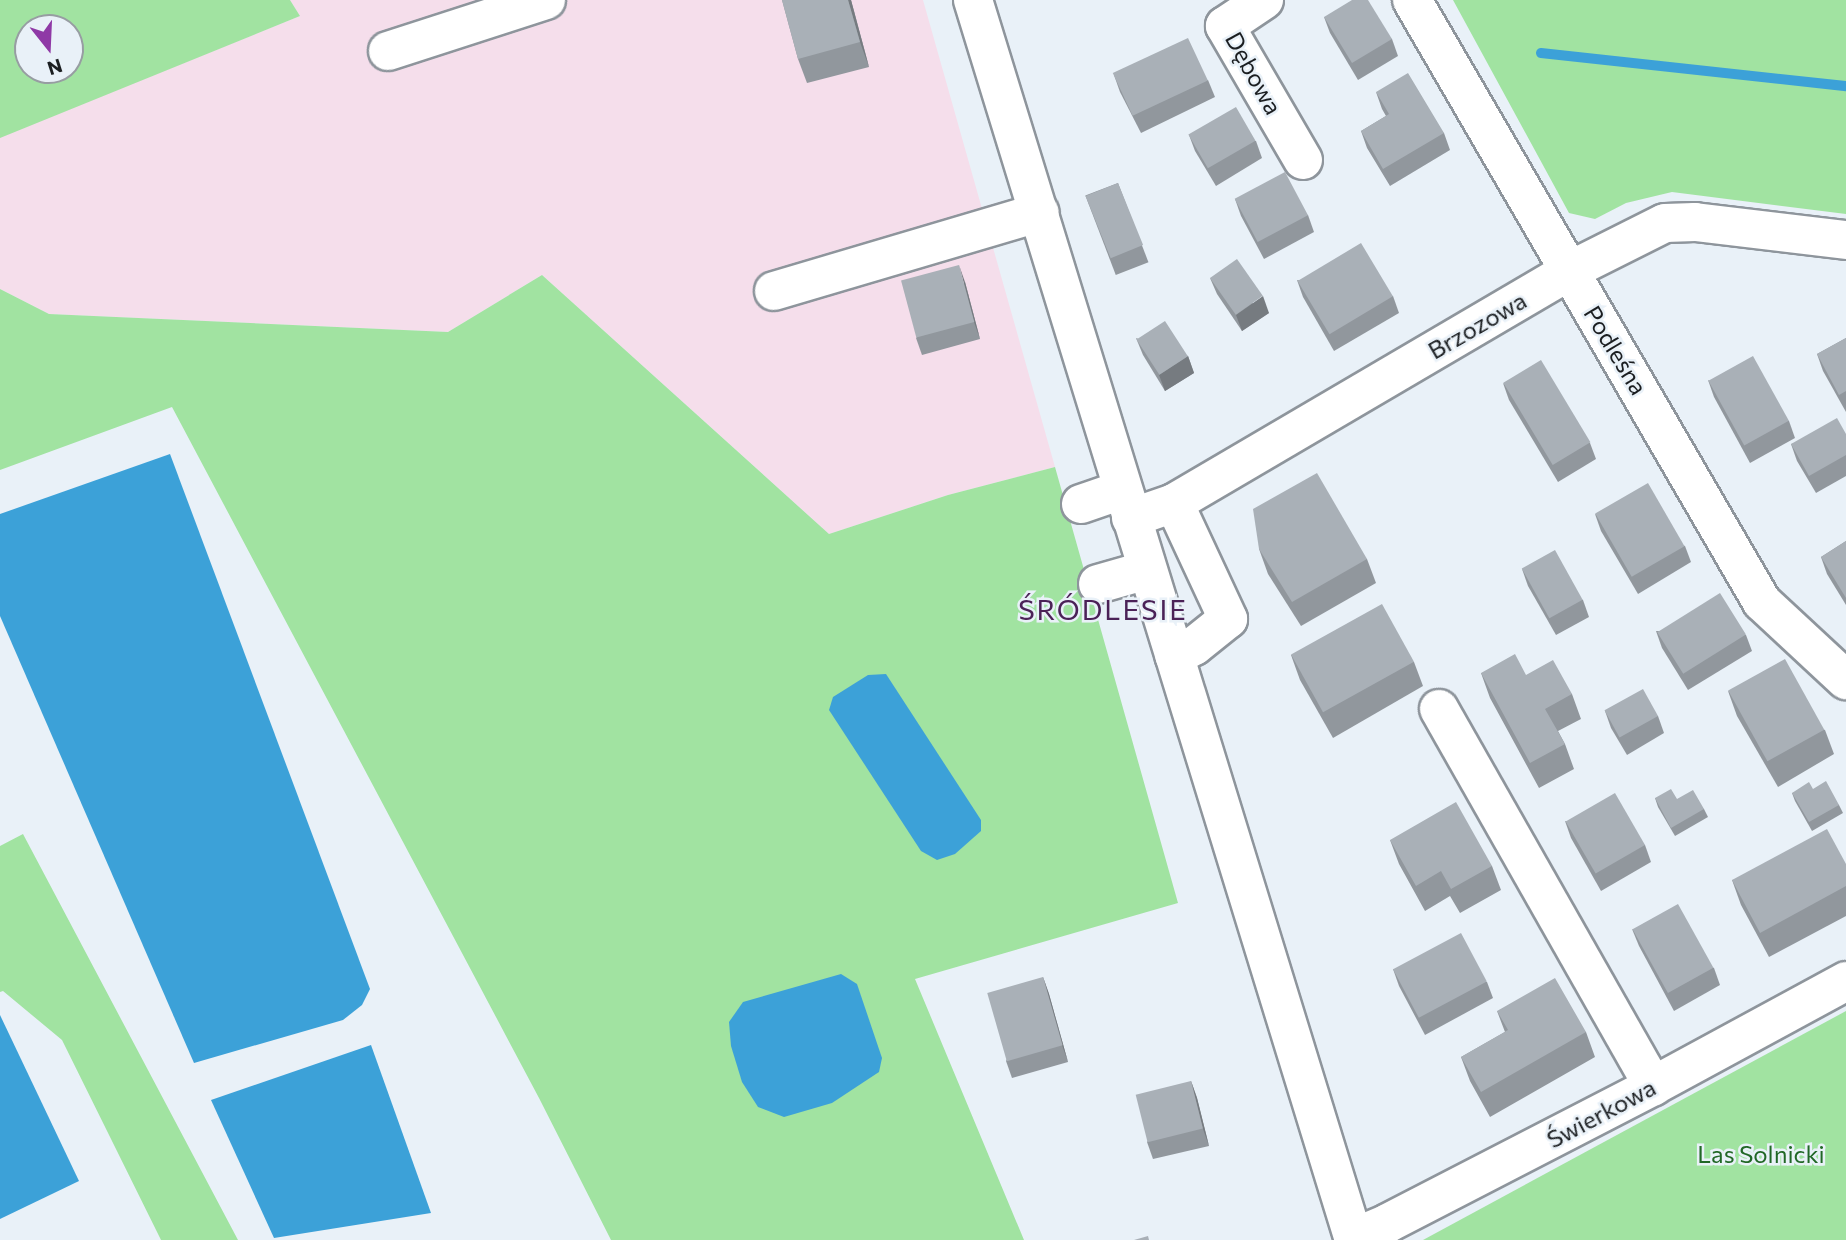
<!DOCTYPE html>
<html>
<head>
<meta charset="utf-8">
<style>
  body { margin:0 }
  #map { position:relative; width:1846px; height:1240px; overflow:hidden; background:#e9f1f8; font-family:Commissioner,sans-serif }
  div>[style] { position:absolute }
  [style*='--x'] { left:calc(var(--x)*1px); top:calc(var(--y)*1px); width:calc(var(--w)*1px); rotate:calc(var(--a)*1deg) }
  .industrial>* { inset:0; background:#f5deeb }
  .green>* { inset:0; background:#a1e3a1 }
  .water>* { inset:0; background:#3ca1d8 }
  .stream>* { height:10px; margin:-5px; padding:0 5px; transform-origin:5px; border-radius:5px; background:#3ca1d8 }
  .roads { filter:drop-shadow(2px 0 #8e959c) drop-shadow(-2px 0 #8e959c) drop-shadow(0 2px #8e959c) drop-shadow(0 -2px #8e959c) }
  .minor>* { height:38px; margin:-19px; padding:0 19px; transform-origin:19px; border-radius:19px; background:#fff }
  .wall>* { inset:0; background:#91979d; transform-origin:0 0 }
  .shaded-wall>* { inset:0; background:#767b80 }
  .building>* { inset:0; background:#a9b0b7; transform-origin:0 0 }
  span { translate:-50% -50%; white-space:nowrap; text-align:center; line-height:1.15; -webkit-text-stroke:5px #e9f1f8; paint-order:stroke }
  .street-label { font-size:24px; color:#1b1e21 }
  .park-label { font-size:24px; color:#216826 }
  .quarter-label { font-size:28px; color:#4b2257; letter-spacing:2px }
  .north { position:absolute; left:14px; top:14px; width:70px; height:70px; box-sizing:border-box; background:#e9f1f8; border:2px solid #979da2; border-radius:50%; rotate:162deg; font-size:19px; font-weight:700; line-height:28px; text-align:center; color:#1b1e21 }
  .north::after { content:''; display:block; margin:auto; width:24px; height:32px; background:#8f39a6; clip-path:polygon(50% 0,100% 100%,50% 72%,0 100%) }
</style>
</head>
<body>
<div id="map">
  <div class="industrial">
    <div style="clip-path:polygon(290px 0,923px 0,1055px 467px,948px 495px,829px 534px,542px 275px,448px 332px,49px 314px,0 289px,0 137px,300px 16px)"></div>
  </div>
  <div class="green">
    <div style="clip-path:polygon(evenodd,0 0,290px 0,300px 16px,0 138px,0 0,28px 28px,70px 28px,70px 70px,28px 70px,28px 28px)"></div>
    <div style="clip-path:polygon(1453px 0,1846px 0,1846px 214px,1672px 192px,1626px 203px,1595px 219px,1569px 213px)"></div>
    <div style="clip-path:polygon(542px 275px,829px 534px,948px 495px,1055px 467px,1178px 903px,915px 979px,1024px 1240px,611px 1240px,539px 1098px,172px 407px,0 470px,0 289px,49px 314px,448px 332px)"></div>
    <div style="clip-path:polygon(23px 834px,238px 1240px,161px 1240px,62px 1040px,3px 991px,0 992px,0 846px)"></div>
    <div style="clip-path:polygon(1846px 1011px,1846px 1240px,1423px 1240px)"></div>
  </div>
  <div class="water">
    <div style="clip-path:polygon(170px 454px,370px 989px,362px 1005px,343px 1020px,194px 1063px,0 616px,0 514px)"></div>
    <div style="clip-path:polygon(886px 674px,981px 820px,981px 831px,955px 854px,937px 860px,921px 851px,829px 710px,833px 697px,868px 675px)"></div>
    <div style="clip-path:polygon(841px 974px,857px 984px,882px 1058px,879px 1072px,832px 1103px,784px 1117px,758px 1107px,742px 1082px,731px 1046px,729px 1022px,743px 1002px)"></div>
    <div style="clip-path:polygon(0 1015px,79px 1181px,0 1219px)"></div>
    <div style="clip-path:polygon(371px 1045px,431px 1213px,274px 1238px,211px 1100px)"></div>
  </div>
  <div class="stream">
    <div style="--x:1541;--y:53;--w:307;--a:6.2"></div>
  </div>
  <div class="roads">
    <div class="minor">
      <div style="--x:973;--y:0;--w:1297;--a:72.92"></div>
      <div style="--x:1264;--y:0;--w:47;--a:146.3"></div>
      <div style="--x:1225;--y:26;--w:155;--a:59.8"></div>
      <div style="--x:1412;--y:0;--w:696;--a:59.83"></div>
      <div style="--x:1762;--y:602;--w:115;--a:42.9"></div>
      <div style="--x:388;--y:51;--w:166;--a:-17.9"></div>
      <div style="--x:774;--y:291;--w:277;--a:-16.5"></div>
      <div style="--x:1174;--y:503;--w:128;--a:65"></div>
      <div style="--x:1228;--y:619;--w:43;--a:141.5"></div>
      <div style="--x:1194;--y:646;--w:22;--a:153"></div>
      <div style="--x:1081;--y:504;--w:43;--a:-18.9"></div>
      <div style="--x:1131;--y:518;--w:46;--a:-19.2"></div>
      <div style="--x:1174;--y:503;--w:458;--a:-30.4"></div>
      <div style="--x:1569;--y:271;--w:107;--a:-26.6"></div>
      <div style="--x:1665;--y:223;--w:30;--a:-2"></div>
      <div style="--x:1695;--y:222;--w:152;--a:6.8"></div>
      <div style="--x:1098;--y:584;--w:51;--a:-15.9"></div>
      <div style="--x:1439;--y:709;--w:434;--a:60.4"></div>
      <div style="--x:1353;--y:1238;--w:38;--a:-23"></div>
      <div style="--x:1388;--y:1223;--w:298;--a:-27.3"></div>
      <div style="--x:1653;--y:1086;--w:220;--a:-28.5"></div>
    </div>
  </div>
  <div class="wall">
    <div style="clip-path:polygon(782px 0,851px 0,869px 67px,807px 83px,798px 59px)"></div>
    <div style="clip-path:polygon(1324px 17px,1392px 39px,1398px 56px,1358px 80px,1330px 33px)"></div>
    <div style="clip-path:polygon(1114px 75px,1208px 80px,1215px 97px,1141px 133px,1120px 92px)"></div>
    <div style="clip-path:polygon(1376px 92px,1444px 133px,1450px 150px,1390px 186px,1367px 148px,1361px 131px,1386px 116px,1382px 109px)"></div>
    <div style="clip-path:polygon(1189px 135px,1256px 141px,1262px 158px,1216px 186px,1195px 151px)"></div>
    <div style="left:1118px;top:183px;width:85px;height:35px;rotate:69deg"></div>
    <div style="clip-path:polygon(1235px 199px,1308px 215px,1314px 232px,1264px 259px,1241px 216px)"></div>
    <div style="clip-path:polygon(1210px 278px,1269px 313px,1242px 331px,1217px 294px)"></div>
    <div style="clip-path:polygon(1297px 280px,1393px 296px,1399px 313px,1334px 351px,1303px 297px)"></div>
    <div style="clip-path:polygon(965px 282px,980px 339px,922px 355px,916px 338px)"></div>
    <div style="clip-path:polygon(1136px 338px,1188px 356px,1194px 373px,1165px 391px,1143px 355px)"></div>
    <div style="clip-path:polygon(1846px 338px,1846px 412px,1823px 371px,1817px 354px)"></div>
    <div style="clip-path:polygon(1708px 380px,1789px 421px,1795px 438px,1750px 463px,1714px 397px)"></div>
    <div style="clip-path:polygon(1503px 383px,1590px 443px,1596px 459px,1558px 482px,1509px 400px)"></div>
    <div style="clip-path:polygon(1846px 434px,1846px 476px,1816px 493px,1797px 461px,1791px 444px)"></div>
    <div style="clip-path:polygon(1595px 514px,1685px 546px,1691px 562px,1638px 594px,1601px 531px)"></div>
    <div style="clip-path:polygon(1846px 541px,1846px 605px,1827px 574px,1821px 557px)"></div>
    <div style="clip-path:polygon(1259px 549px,1367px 559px,1376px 583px,1301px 626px,1268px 574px)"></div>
    <div style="clip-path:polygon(1522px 569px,1583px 600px,1589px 617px,1556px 635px,1528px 586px)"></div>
    <div style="clip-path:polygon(1656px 631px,1746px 635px,1752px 651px,1688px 690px,1662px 648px)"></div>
    <div style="clip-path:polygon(1291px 655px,1414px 662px,1423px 686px,1333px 738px,1300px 680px)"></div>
    <div style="clip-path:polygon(1481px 673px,1526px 675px,1572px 694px,1581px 719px,1558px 731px,1565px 744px,1574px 769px,1539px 788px,1490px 698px)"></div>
    <div style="clip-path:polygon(1728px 691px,1825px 730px,1834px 754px,1778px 787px,1737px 716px)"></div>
    <div style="clip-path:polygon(1605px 711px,1658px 716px,1664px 733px,1627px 755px,1611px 728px)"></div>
    <div style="clip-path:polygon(1813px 789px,1839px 805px,1843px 813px,1812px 831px,1795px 801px,1792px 793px)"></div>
    <div style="clip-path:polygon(1655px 798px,1677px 799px,1704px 809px,1708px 817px,1675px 836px,1658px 807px)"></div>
    <div style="clip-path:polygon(1565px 821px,1645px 845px,1651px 862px,1601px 891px,1571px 838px)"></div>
    <div style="clip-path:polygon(1390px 840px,1492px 866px,1501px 890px,1460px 913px,1450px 896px,1425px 911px,1399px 864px)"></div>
    <div style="clip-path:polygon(1846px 864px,1846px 916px,1769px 957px,1741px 905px,1732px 880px)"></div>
    <div style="clip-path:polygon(1632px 929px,1714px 968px,1720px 985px,1674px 1011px,1639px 946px)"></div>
    <div style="clip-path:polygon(1393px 969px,1487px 982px,1493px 998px,1425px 1035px,1399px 986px)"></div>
    <div style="clip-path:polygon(1043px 977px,1049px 994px,1068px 1062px,1012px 1078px,1006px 1061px)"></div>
    <div style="clip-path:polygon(1497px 1011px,1586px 1032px,1595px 1057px,1490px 1117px,1470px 1081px,1461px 1057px,1505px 1032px)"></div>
    <div style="clip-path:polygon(1191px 1081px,1197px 1098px,1209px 1146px,1153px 1159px,1147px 1142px)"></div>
  </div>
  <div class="shaded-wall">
    <div style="clip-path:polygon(848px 0,851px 0,869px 67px,860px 42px)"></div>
    <div style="clip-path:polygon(959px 265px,965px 282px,980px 339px,974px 322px)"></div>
    <div style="clip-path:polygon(1263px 296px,1269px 313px,1242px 331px,1236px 315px)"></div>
    <div style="clip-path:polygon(1188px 356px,1194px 373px,1165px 391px,1159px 375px)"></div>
    <div style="clip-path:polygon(1043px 977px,1049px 994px,1068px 1062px,1062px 1045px)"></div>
    <div style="clip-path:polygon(1191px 1081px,1197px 1098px,1209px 1146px,1203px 1129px)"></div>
  </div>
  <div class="building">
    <div style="clip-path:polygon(782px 0,848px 0,860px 42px,798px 59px)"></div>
    <div style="clip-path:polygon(1352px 0,1368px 0,1392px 39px,1352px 63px,1324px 17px)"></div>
    <div style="left:1188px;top:38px;width:47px;height:83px;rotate:65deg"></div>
    <div style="clip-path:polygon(1408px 73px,1444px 133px,1383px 169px,1361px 131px,1389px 114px,1376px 92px)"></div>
    <div style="left:1236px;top:107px;width:39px;height:55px;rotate:60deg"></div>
    <div style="left:1285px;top:172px;width:49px;height:57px;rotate:62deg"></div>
    <div style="left:1118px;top:183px;width:67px;height:35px;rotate:68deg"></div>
    <div style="left:1361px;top:243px;width:62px;height:74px;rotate:59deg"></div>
    <div style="left:1237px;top:259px;width:45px;height:33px;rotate:55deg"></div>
    <div style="left:959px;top:265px;width:59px;height:60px;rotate:75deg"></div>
    <div style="left:1165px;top:321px;width:42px;height:34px;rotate:57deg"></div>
    <div style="clip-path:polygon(1846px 338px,1846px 391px,1839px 395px,1817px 354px)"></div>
    <div style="left:1753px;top:356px;width:74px;height:51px;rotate:61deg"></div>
    <div style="left:1541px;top:360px;width:96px;height:44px;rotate:59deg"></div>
    <div style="clip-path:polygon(1837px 418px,1846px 434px,1846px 455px,1809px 476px,1791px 444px)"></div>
    <div style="clip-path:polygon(1317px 473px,1367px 559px,1292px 602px,1259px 549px,1253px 509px)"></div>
    <div style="left:1648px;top:483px;width:73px;height:61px;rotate:60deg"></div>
    <div style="clip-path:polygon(1846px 541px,1846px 598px,1821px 557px)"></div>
    <div style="left:1555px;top:550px;width:57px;height:38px;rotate:61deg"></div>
    <div style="left:1720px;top:593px;width:49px;height:74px;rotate:58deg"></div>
    <div style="left:1382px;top:604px;width:66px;height:104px;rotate:61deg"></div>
    <div style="clip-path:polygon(1515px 654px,1526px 675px,1553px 660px,1572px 694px,1545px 709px,1565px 744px,1530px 763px,1481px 673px)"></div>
    <div style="left:1785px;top:659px;width:81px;height:65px;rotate:61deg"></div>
    <div style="left:1643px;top:689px;width:31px;height:44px;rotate:61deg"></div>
    <div style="clip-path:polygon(1826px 781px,1839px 805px,1809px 822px,1792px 793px,1809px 782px,1813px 789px)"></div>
    <div style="clip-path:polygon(1671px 789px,1677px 799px,1693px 790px,1704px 809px,1671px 828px,1655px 798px)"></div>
    <div style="left:1615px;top:793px;width:60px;height:57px;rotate:60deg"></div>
    <div style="clip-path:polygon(1456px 802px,1492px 866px,1451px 889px,1441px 871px,1416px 886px,1390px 840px)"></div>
    <div style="clip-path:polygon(1827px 829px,1846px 864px,1846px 886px,1760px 933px,1732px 880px)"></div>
    <div style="left:1678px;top:904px;width:73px;height:52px;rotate:61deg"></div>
    <div style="left:1461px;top:933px;width:55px;height:77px;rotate:62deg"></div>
    <div style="left:1043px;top:977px;width:71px;height:58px;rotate:74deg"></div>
    <div style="clip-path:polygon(1555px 978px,1586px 1032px,1481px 1092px,1461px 1057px,1508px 1030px,1497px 1011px)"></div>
    <div style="left:1191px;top:1081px;width:49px;height:57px;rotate:76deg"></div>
    <div style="clip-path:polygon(1148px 1236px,1149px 1240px,1134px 1240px)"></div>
  </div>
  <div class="street-label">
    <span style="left:1254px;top:73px;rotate:61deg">Dębowa</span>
    <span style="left:1477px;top:325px;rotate:-30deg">Brzozowa</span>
    <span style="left:1616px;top:350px;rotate:59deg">Podleśna</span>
    <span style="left:1601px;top:1113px;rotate:-28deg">Świerkowa</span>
  </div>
  <div class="park-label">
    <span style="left:1761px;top:1154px">Las Solnicki</span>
  </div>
  <div class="quarter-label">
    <span style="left:1103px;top:609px">ŚRÓDLESIE</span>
  </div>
  <div class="north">N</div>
</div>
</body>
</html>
